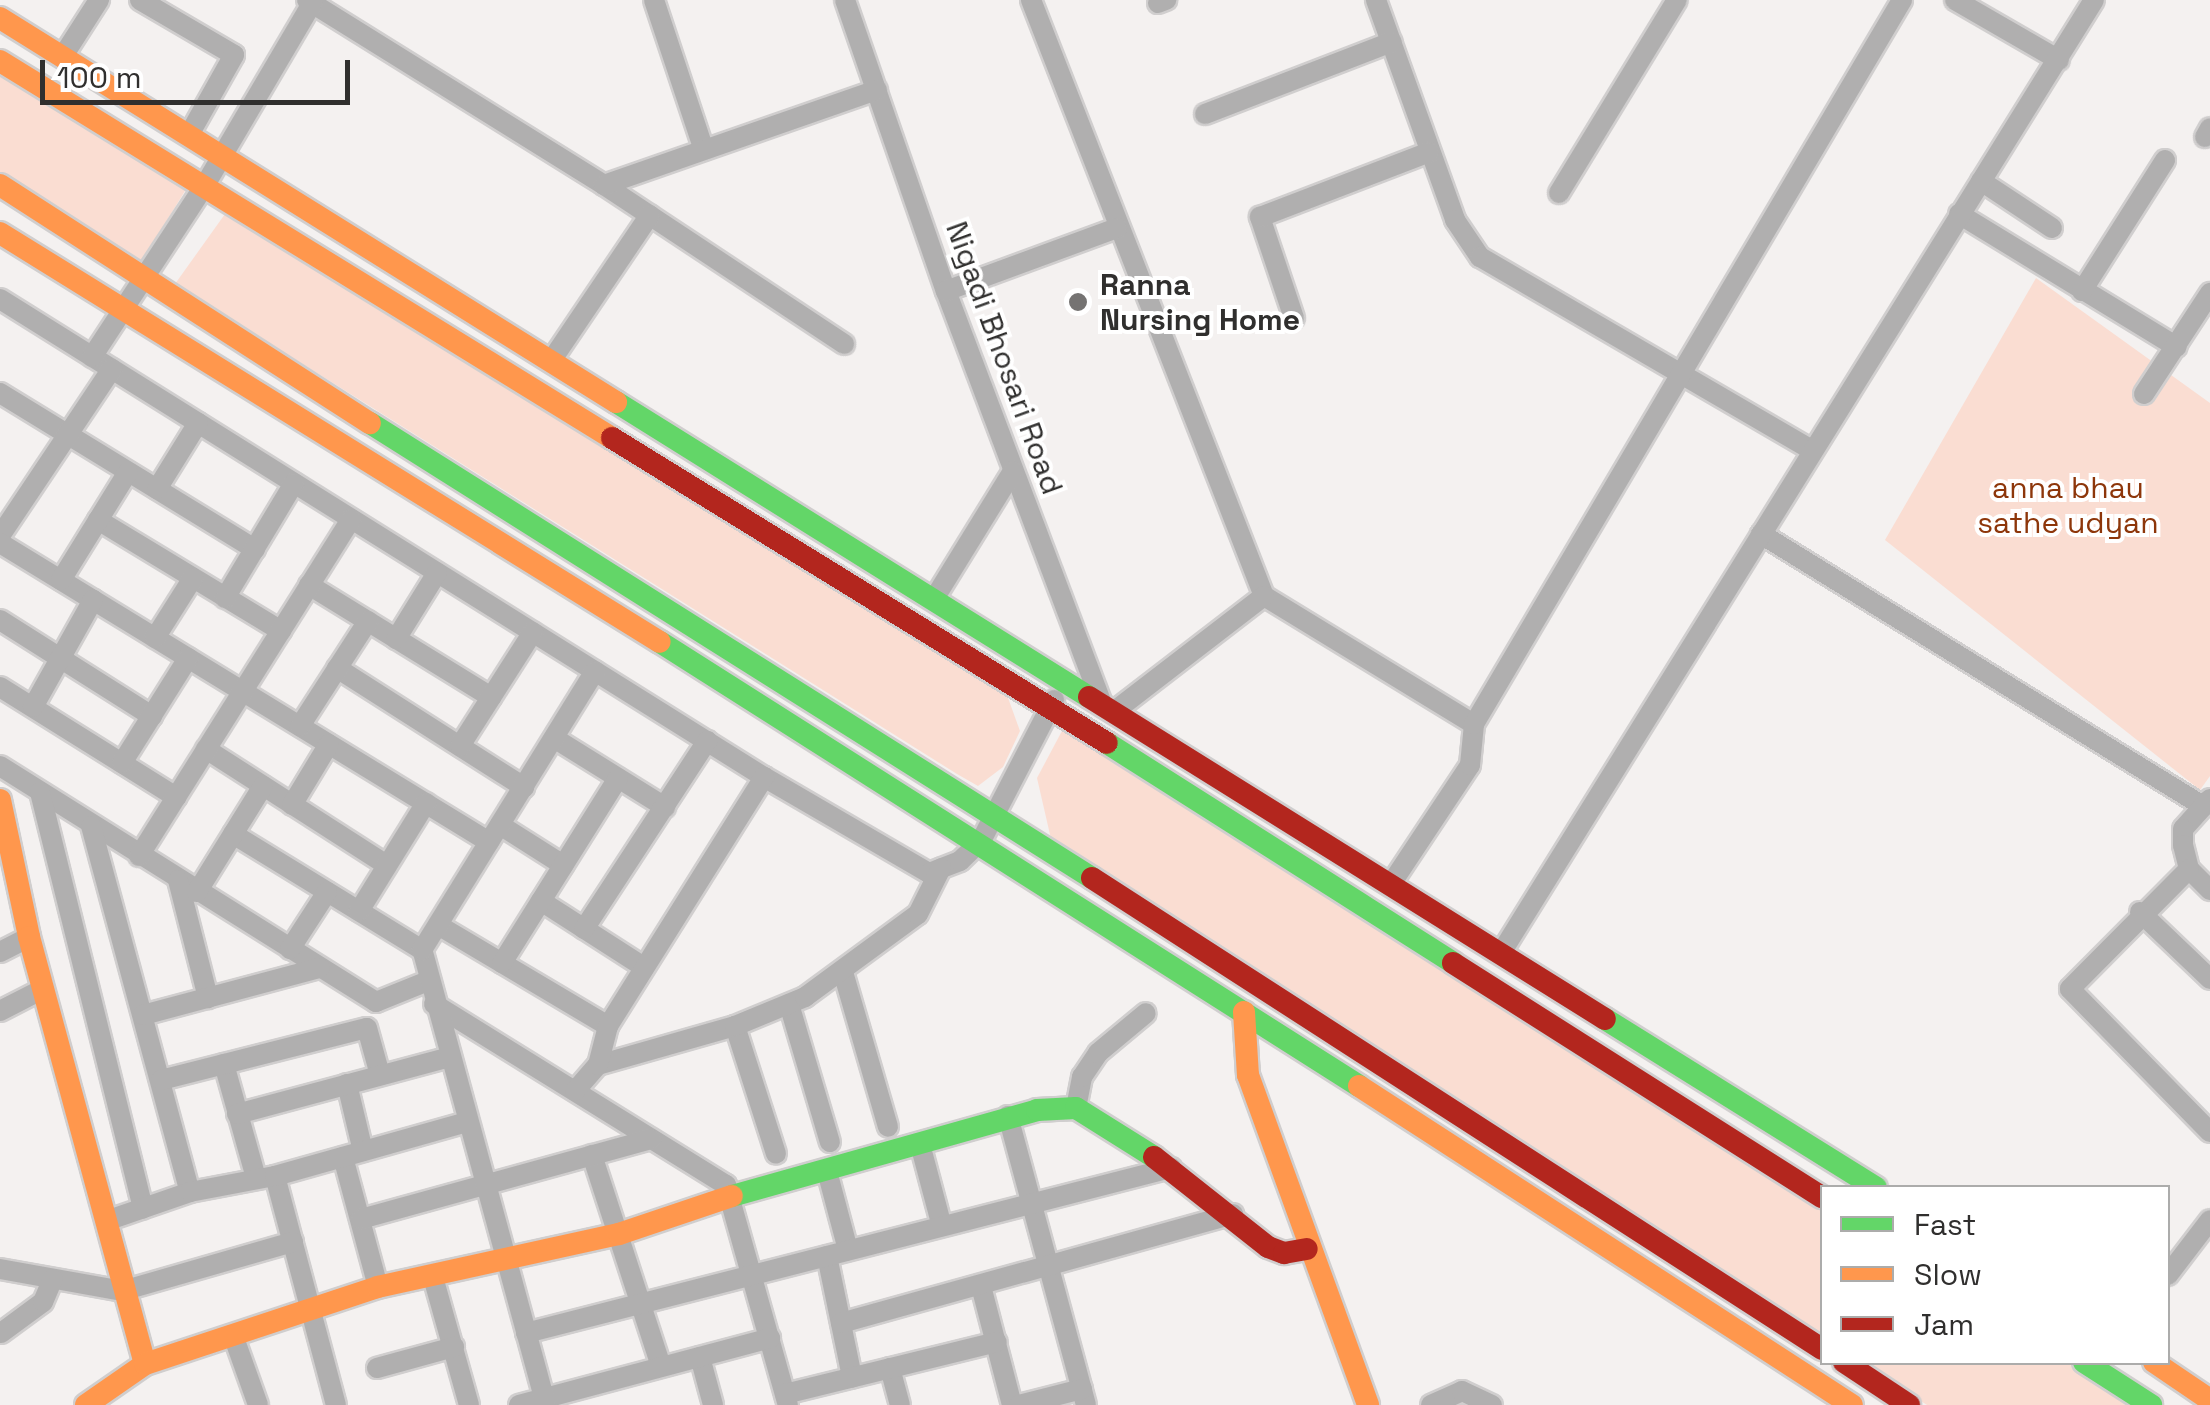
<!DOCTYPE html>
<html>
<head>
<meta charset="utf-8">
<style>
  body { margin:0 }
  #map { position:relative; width:2210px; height:1405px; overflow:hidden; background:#f4f1f0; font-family:"Space Grotesk",sans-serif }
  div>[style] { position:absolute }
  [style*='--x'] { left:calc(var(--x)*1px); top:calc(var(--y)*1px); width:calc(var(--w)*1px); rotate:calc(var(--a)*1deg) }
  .green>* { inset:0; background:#faddd2 }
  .roads { filter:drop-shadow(2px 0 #d0cece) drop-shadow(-2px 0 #d0cece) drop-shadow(0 2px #d0cece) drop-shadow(0 -2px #d0cece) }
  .street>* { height:20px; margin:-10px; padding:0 10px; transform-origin:10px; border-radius:10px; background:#b0afaf }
  .fast>* { height:22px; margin:-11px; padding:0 11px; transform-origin:11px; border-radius:11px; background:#63d668 }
  .slow>* { height:22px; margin:-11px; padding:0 11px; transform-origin:11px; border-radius:11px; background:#ff974d }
  .jam>* { height:22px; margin:-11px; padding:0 11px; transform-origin:11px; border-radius:11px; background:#b3261e }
  .dots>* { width:28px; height:28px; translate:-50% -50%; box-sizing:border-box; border:5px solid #fff; border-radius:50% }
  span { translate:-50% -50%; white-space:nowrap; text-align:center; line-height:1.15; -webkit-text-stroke:8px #fff; paint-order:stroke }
  .poi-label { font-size:30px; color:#302f2e; font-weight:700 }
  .left { translate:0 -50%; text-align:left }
  .street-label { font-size:30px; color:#302f2e }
  .park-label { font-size:30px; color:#8d360a }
  .legend { position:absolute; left:1820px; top:1185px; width:350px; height:180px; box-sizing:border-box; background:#fff; border:2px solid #acacab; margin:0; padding:12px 18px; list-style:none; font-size:30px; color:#302f2e }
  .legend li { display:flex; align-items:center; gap:20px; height:50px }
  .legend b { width:50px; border:2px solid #acacab }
  .scale { position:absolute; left:40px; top:60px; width:310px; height:45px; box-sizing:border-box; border:5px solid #302f2e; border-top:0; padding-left:12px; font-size:30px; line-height:35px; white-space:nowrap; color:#302f2e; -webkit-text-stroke:8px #fff; paint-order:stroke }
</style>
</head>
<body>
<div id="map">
  <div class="green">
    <div style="clip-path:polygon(0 65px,188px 186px,139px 266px,0 179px)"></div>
    <div style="clip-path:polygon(225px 214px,1007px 695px,1020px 731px,1003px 767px,978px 786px,957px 774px,175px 284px)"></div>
    <div style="clip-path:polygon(2036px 278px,2210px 403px,2210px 776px,2200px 790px,1885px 540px)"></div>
    <div style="clip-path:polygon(1063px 729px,1822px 1208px,1822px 1335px,1051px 839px,1037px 778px)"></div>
    <div style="clip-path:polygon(1863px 1363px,2067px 1363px,2135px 1405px,1927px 1405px)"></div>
  </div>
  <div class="roads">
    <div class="street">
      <div style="--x:140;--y:0;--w:109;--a:30.3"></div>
      <div style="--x:234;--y:55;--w:92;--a:119.4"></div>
      <div style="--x:307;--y:0;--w:350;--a:31.9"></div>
      <div style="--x:604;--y:185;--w:288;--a:33.5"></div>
      <div style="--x:654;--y:0;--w:155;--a:71.6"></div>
      <div style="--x:845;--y:0;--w:308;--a:70.9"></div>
      <div style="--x:946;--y:291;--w:444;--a:69.3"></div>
      <div style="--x:1031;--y:0;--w:640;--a:68.65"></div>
      <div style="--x:1264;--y:596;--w:246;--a:31.4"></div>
      <div style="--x:1376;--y:0;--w:234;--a:70.2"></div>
      <div style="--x:1455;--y:220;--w:45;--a:56"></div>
      <div style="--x:1480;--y:257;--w:383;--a:30.2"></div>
      <div style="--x:1955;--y:0;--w:120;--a:30"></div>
      <div style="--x:1158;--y:3;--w:9;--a:-21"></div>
      <div style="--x:63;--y:56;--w:67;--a:-57.3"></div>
      <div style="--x:1205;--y:114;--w:200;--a:-21.1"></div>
      <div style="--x:2205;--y:137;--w:10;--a:-61"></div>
      <div style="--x:1981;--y:181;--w:85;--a:33.5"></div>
      <div style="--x:604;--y:185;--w:289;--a:-19.2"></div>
      <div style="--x:1559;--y:193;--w:226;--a:-58.6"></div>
      <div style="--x:1959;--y:214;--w:255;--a:31.4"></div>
      <div style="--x:946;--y:291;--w:182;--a:-20.2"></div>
      <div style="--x:2082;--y:291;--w:155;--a:-57.6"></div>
      <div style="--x:0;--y:299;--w:901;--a:32.03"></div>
      <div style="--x:764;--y:777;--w:191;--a:30.2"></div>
      <div style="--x:929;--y:873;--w:33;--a:-21"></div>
      <div style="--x:960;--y:861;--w:29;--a:-44"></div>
      <div style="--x:981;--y:841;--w:159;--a:-62.6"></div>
      <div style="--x:1294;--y:318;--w:107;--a:-108.6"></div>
      <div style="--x:1260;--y:217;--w:181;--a:-21"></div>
      <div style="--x:92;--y:357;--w:206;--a:-56.7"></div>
      <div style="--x:205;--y:185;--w:211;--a:-59.5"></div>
      <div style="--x:551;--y:361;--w:176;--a:-55.9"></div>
      <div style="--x:0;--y:393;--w:299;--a:31.5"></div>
      <div style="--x:2144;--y:394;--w:121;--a:-56.8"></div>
      <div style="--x:157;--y:489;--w:78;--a:-58.2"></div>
      <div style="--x:98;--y:520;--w:214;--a:31.2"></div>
      <div style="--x:1761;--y:534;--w:519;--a:31.61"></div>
      <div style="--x:0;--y:536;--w:201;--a:-56.2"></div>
      <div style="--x:0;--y:543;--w:573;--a:31.44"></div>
      <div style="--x:61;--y:580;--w:127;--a:-58.2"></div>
      <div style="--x:309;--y:585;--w:214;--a:31.6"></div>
      <div style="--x:225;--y:598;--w:134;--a:-59"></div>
      <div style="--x:934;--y:599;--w:150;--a:-58.3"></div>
      <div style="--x:0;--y:620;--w:180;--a:32.3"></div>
      <div style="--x:155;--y:638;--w:71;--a:-57.7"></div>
      <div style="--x:396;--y:639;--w:78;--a:-58.2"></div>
      <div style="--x:337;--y:668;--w:222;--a:32.5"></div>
      <div style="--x:0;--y:687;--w:208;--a:32"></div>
      <div style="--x:33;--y:707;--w:123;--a:-60.7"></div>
      <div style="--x:1116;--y:710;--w:187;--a:-37.6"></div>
      <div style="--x:300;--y:726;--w:125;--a:-57.1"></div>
      <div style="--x:554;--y:738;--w:131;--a:31.9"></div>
      <div style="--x:460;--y:746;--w:135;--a:-57.4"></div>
      <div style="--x:206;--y:749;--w:215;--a:32.7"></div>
      <div style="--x:122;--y:763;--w:124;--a:-57.8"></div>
      <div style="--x:0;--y:766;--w:444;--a:32.1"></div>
      <div style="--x:376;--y:1002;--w:56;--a:-22"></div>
      <div style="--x:40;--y:792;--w:429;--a:76.1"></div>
      <div style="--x:2210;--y:799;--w:40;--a:132"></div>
      <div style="--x:2183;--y:829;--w:16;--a:90"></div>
      <div style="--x:2183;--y:845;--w:25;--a:76"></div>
      <div style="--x:2189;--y:869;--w:30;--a:45"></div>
      <div style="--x:292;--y:805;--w:71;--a:-58.8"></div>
      <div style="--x:500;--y:825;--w:75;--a:32.4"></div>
      <div style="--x:91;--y:826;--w:379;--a:74.9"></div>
      <div style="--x:233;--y:834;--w:222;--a:31.5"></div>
      <div style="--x:139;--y:856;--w:398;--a:-57.8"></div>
      <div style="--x:2189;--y:869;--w:169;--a:134.8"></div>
      <div style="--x:2070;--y:989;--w:200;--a:45.6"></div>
      <div style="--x:178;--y:880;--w:122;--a:75.7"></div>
      <div style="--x:1393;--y:881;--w:139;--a:-56.4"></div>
      <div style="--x:1470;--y:765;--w:41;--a:-84.4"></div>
      <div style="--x:1474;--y:724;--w:841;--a:-59.41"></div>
      <div style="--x:197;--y:892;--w:125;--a:-58.1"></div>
      <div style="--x:541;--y:901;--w:122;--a:32.7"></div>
      <div style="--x:359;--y:911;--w:127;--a:-58.2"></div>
      <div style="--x:2140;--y:912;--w:97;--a:43.7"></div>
      <div style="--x:438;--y:925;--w:198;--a:30.7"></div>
      <div style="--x:584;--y:929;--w:225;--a:-56.8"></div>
      <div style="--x:290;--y:949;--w:68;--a:-57"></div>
      <div style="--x:0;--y:952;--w:33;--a:-27"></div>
      <div style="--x:1501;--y:953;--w:1122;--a:-58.11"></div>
      <div style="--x:502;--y:963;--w:218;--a:-57.9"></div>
      <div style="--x:843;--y:972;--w:161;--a:73.8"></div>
      <div style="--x:434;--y:1004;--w:344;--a:31.8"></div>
      <div style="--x:726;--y:1185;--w:229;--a:74.3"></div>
      <div style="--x:789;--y:1004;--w:144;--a:73.5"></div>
      <div style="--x:0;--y:1011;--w:48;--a:-27.1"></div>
      <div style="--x:143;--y:1015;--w:183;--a:-14.9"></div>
      <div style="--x:735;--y:1026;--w:134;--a:72.2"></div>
      <div style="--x:224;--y:1064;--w:118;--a:74.3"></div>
      <div style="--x:598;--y:1065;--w:142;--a:-15.9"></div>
      <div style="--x:735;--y:1026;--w:76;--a:-22.5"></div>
      <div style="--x:805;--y:997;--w:140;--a:-36.3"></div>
      <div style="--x:918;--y:914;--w:51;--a:-63.4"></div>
      <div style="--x:161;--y:1080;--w:212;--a:-14.2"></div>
      <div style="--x:367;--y:1028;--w:49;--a:74.5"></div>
      <div style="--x:347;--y:1084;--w:69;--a:76.6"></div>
      <div style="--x:575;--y:1091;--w:35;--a:-49"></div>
      <div style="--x:598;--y:1065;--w:40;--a:-75.6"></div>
      <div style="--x:608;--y:1026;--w:294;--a:-57.9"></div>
      <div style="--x:1076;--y:1108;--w:32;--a:-79"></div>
      <div style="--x:1082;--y:1077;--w:29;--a:-56"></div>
      <div style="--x:1098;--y:1053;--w:62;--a:-39.8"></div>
      <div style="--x:237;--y:1114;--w:220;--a:-15"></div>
      <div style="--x:1008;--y:1116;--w:299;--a:74.9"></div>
      <div style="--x:920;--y:1144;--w:82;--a:75.1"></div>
      <div style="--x:592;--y:1155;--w:222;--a:71.9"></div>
      <div style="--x:343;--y:1157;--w:135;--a:74.9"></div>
      <div style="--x:827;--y:1171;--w:82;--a:75.1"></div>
      <div style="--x:275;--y:1176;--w:237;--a:75.1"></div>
      <div style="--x:361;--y:1219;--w:301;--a:-15.4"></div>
      <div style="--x:106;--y:1221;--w:89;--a:-19"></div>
      <div style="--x:190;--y:1192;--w:86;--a:-10.7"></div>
      <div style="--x:275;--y:1176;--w:199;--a:-15.7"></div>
      <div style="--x:827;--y:1256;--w:124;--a:78.3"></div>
      <div style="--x:0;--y:1269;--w:124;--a:10.2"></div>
      <div style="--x:122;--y:1291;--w:178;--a:-16"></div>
      <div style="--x:2168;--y:1275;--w:69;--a:-52.6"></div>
      <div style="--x:433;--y:1277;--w:133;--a:74.3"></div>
      <div style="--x:981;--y:1286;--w:123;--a:75.4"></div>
      <div style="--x:841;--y:1323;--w:407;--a:-15.5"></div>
      <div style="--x:1;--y:1333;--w:52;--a:-36.4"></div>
      <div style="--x:43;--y:1302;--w:25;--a:-67"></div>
      <div style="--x:526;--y:1333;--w:666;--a:-14.35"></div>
      <div style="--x:233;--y:1335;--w:74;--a:70.3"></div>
      <div style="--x:700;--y:1357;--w:50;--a:74.8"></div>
      <div style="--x:377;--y:1368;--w:80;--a:-15.3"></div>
      <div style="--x:890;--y:1368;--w:38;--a:75"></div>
      <div style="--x:785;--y:1394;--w:218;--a:-13.8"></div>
      <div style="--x:519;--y:1405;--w:260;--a:-14.9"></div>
      <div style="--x:546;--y:1405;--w:472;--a:-105.2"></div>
      <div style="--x:422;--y:950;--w:328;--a:-58.2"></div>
      <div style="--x:1019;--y:1405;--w:65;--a:-14.3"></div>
      <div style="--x:1431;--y:1405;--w:34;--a:-24"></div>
      <div style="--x:1462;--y:1391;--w:33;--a:25"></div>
    </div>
    <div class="fast">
      <div style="--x:616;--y:402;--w:557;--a:31.95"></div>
      <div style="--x:370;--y:423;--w:853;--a:32.22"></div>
      <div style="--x:660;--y:642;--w:828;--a:32.42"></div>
      <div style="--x:1107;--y:743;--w:410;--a:32.4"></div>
      <div style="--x:1605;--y:1019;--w:319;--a:31.9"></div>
      <div style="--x:732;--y:1196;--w:317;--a:-15.7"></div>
      <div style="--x:1037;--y:1110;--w:39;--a:-3"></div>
      <div style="--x:1076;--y:1108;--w:92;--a:32.1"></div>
      <div style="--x:2084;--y:1362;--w:80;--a:32.7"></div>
    </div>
    <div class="slow">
      <div style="--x:0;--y:18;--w:726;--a:31.94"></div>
      <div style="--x:0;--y:61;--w:719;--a:31.63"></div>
      <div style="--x:0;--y:185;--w:440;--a:32.8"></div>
      <div style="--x:0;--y:233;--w:776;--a:31.79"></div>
      <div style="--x:0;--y:800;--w:140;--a:78"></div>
      <div style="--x:29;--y:937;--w:442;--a:74.8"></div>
      <div style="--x:1244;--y:1012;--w:63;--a:86.4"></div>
      <div style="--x:1248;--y:1075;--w:351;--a:70"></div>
      <div style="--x:1359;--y:1086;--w:587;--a:32.91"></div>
      <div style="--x:2154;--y:1362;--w:68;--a:34.2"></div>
      <div style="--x:86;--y:1405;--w:72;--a:-34.8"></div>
      <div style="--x:145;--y:1364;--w:245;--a:-18.3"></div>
      <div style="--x:378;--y:1287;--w:247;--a:-12.4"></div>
      <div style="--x:619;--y:1234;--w:119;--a:-18.6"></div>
    </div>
    <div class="jam">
      <div style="--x:612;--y:438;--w:581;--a:31.64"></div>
      <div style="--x:1089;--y:697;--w:608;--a:31.97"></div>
      <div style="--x:1092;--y:878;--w:869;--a:32.83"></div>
      <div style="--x:1453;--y:963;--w:437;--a:32.4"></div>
      <div style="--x:1154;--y:1157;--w:145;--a:38.3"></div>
      <div style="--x:1268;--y:1247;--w:17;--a:21"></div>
      <div style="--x:1284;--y:1253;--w:23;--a:-10"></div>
      <div style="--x:1844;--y:1362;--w:78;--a:33.5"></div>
    </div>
  </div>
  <div class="dots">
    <div style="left:1078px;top:302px;background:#757372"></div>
  </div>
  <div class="poi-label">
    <span class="left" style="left:1100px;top:302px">Ranna<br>Nursing Home</span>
  </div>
  <div class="street-label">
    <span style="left:1004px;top:358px;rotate:70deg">Nigadi Bhosari Road</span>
  </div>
  <div class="park-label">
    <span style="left:2068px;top:505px">anna bhau<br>sathe udyan</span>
  </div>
  <ul class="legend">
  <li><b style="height:12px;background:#63d668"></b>Fast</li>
  <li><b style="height:12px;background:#ff974d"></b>Slow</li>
  <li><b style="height:12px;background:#b3261e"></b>Jam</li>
  </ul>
  <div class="scale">100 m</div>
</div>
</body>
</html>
